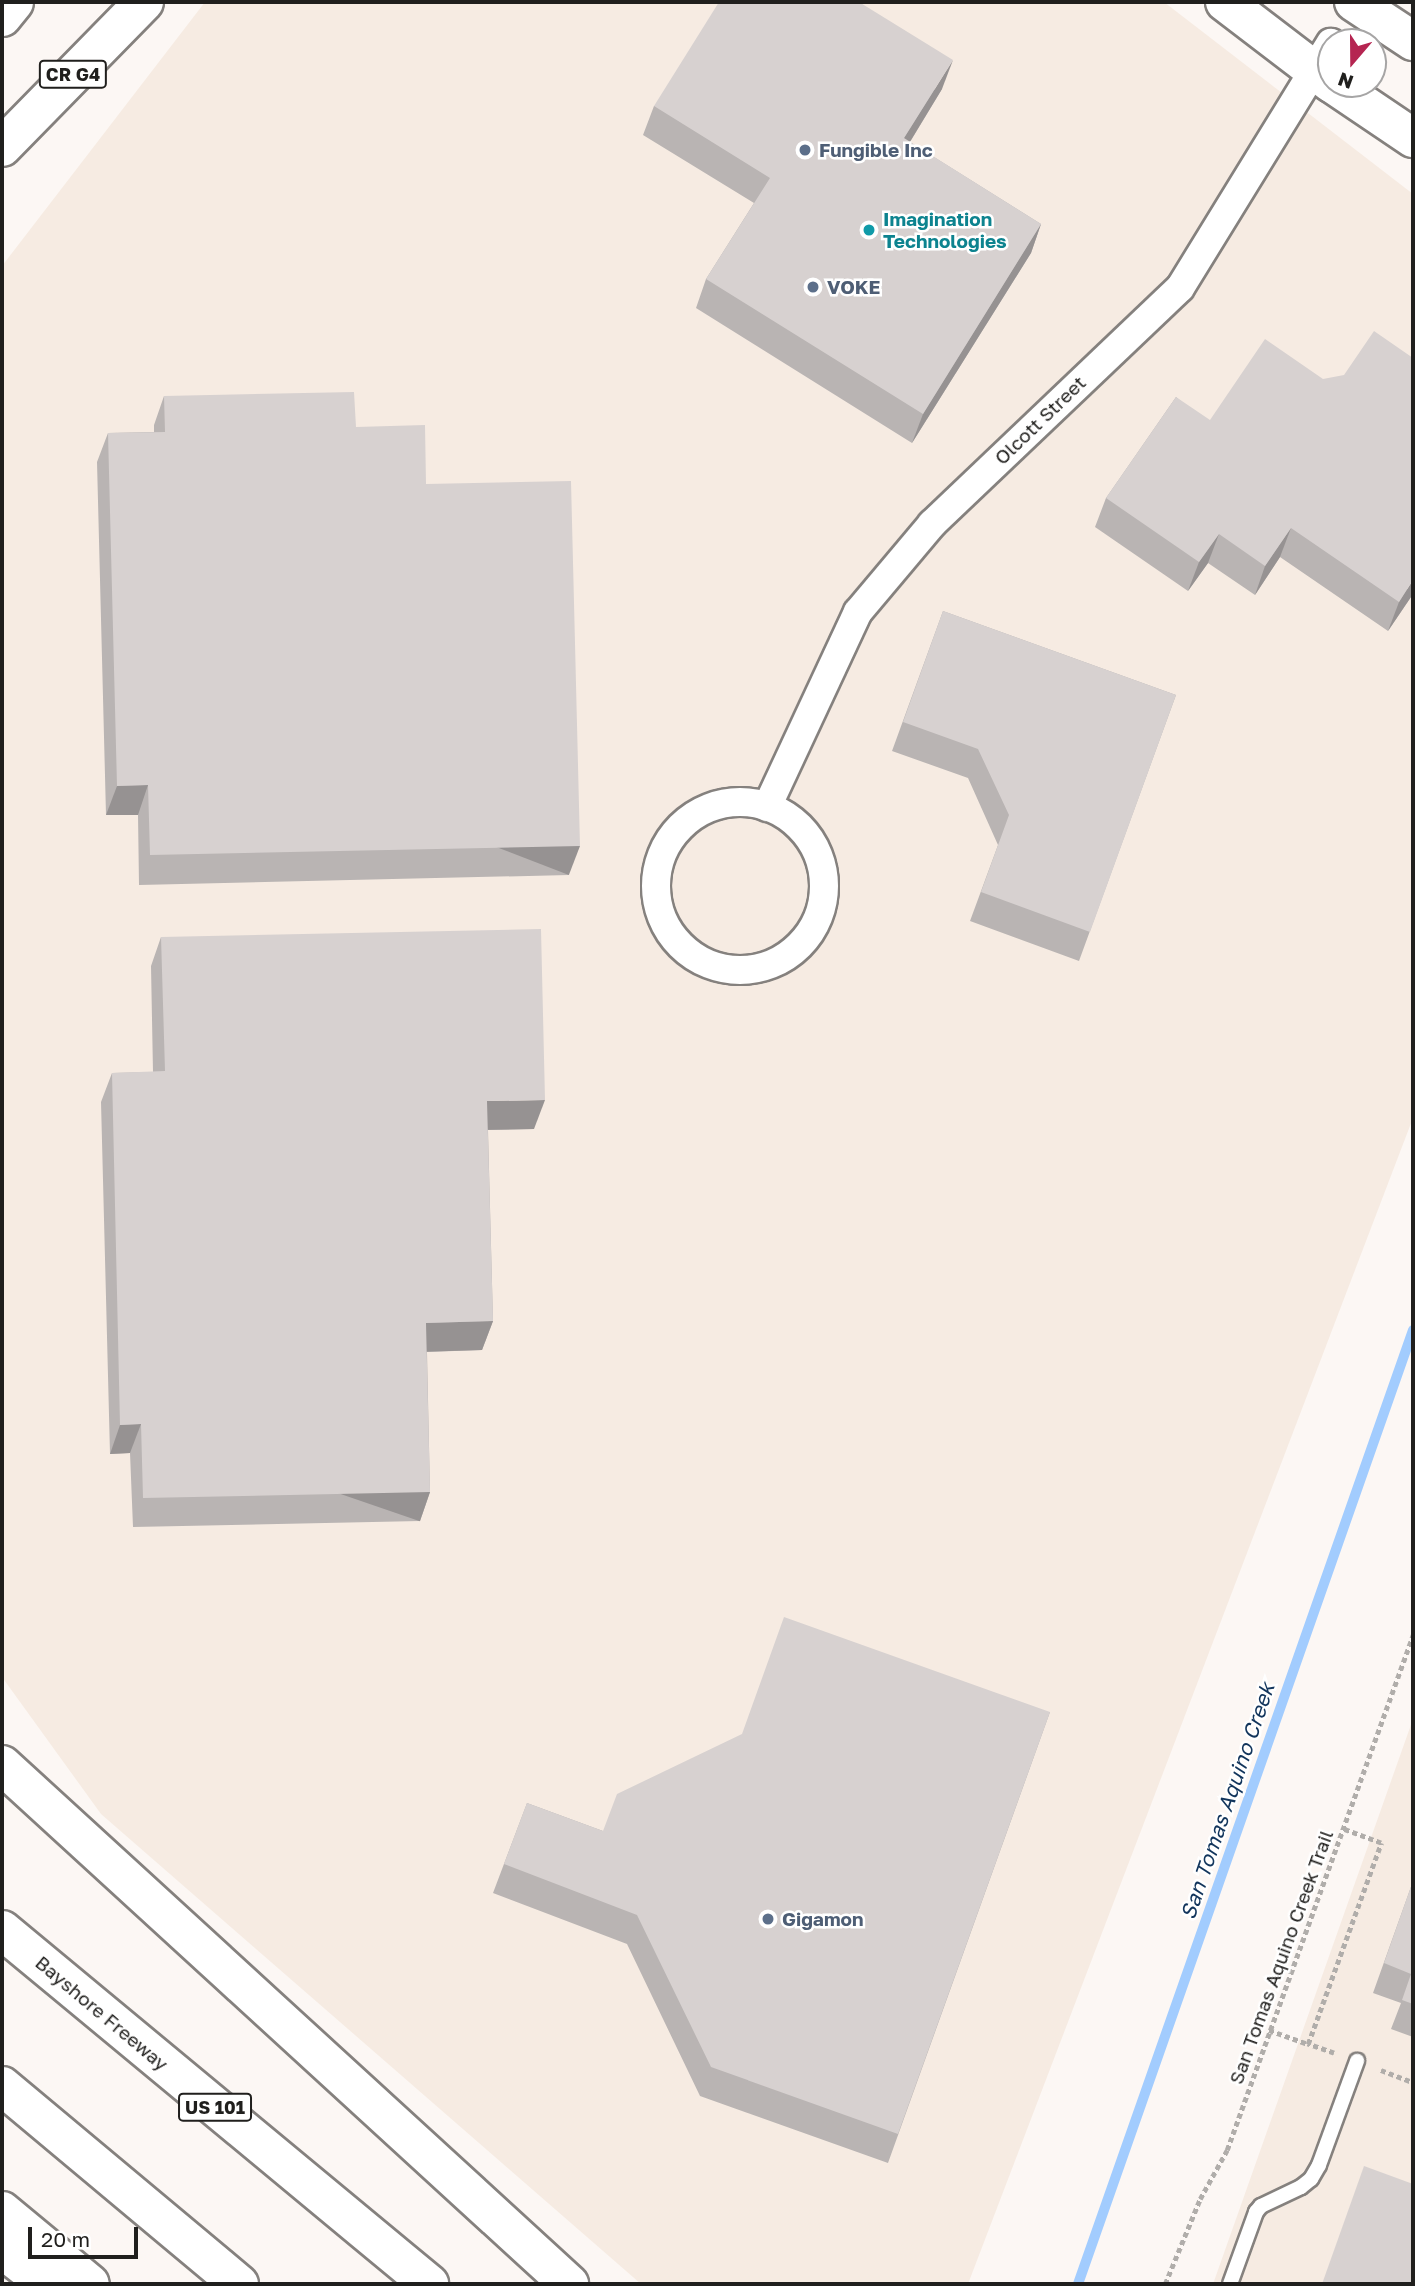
<!DOCTYPE html>
<html>
<head>
<meta charset="utf-8">
<style>
  body { margin:0 }
  #map { position:relative; width:1415px; height:2286px; overflow:hidden; background:#fcf7f4; font-family:"Golos Text",sans-serif }
  div>[style] { position:absolute }
  [style*='--x'] { left:calc(var(--x)*1px); top:calc(var(--y)*1px); width:calc(var(--w)*1px); rotate:calc(var(--a)*1deg) }
  .built>* { inset:0; background:#f6ebe2 }
  .stream>* { height:10px; margin:-5px; padding:0 5px; transform-origin:5px; border-radius:5px; background:#a2ccfe }
  .path>* { height:4.5px; margin-top:-2.25px; transform-origin:0; background:repeating-linear-gradient(90deg,#b0adaa 0 5px,transparent 0 8.5px) }
  .roads { filter:drop-shadow(2px 0 #85817e) drop-shadow(-2px 0 #85817e) drop-shadow(0 2px #85817e) drop-shadow(0 -2px #85817e) }
  .lane>* { height:14px; margin:-7px; padding:0 7px; transform-origin:7px; border-radius:7px; background:#fff }
  .street>* { height:28px; margin:-14px; padding:0 14px; transform-origin:14px; border-radius:14px; background:#fff }
  .street>.ring { margin:-14px; padding:0; box-sizing:content-box; background:none; border:28px solid #fff; border-radius:50% }
  .primary>* { height:38px; margin:-19px; padding:0 19px; transform-origin:19px; border-radius:19px; background:#fff }
  .highway>* { height:38px; margin:-19px; padding:0 19px; transform-origin:19px; border-radius:19px; background:#fff }
  .wall>* { inset:0; background:#b9b4b3 }
  .shaded-wall>* { inset:0; background:#969292; transform-origin:0 0 }
  .building>* { inset:0; background:#d7d1d0 }
  .dots>* { width:19px; height:19px; translate:-50% -50%; box-sizing:border-box; border:4px solid #fff; border-radius:50% }
  span { translate:-50% -50%; white-space:nowrap; text-align:center; line-height:1.15; -webkit-text-stroke:5px #fff; paint-order:stroke }
  .shield-label span { padding:2px 5px; background:#fff; border:2px solid; border-radius:5px; -webkit-text-stroke-width:0 }
  .shield-label { font-size:18px; color:#201f1d; font-weight:700 }
  .service-label { font-size:19px; color:#4e5e75; font-weight:700 }
  .left { translate:0 -50%; text-align:left }
  .culture-label { font-size:19px; color:#0d838f; font-weight:700 }
  .street-label { font-size:19px; color:#201f1d }
  .water-label { font-size:21px; color:#12355c; font-style:italic }
  .frame { position:absolute; inset:0; border:4px solid #201f1d; pointer-events:none }
  .north { position:absolute; left:1317px; top:28px; width:70px; height:70px; box-sizing:border-box; background:#fff; border:2px solid #a6a5a5; border-radius:50%; rotate:200deg; font-size:19px; font-weight:700; line-height:28px; text-align:center; color:#201f1d }
  .north::after { content:''; display:block; margin:auto; width:24px; height:32px; background:#b52551; clip-path:polygon(50% 0,100% 100%,50% 72%,0 100%) }
  .scale { position:absolute; left:28px; top:2227px; width:110px; height:32px; box-sizing:border-box; border:4px solid #201f1d; border-top:0; padding-left:9px; font-size:21px; line-height:24px; white-space:nowrap; color:#201f1d; -webkit-text-stroke:5px #fff; paint-order:stroke }
</style>
</head>
<body>
<div id="map">
  <div class="built">
    <div style="clip-path:polygon(205px 2px,1164px 2px,1413px 194px,1413px 1118px,968px 2284px,641px 2284px,101px 1814px,2px 1677px,2px 266px)"></div>
    <div style="clip-path:polygon(1413px 1719px,1413px 2284px,1213px 2284px)"></div>
  </div>
  <div class="stream">
    <div style="--x:1078;--y:2284;--w:1011;--a:-70.65"></div>
  </div>
  <div class="path">
    <div style="--x:1269;--y:2030;--w:41;--a:19.7"></div>
    <div style="--x:1334;--y:2053;--w:28;--a:-161"></div>
    <div style="--x:1308;--y:2044;--w:214;--a:-70"></div>
    <div style="--x:1381;--y:1843;--w:40;--a:-159.8"></div>
    <div style="--x:1381;--y:2070;--w:34;--a:21"></div>
    <div style="--x:1165;--y:2284;--w:92;--a:-67.6"></div>
    <div style="--x:1200;--y:2199;--w:56;--a:-61.1"></div>
    <div style="--x:1227;--y:2150;--w:548;--a:-70.14"></div>
  </div>
  <div class="roads">
    <div class="lane">
      <div style="--x:1230;--y:2284;--w:77;--a:-70.1"></div>
      <div style="--x:1256;--y:2212;--w:8;--a:-50"></div>
      <div style="--x:1261;--y:2206;--w:44;--a:-25.4"></div>
      <div style="--x:1301;--y:2187;--w:13;--a:-39"></div>
      <div style="--x:1311;--y:2179;--w:16;--a:-60"></div>
      <div style="--x:1319;--y:2165;--w:111;--a:-69.9"></div>
    </div>
    <div class="street">
      <div class="ring" style="left:656px;top:802px;width:140px;height:140px"></div>
      <div style="--x:767;--y:807;--w:215;--a:-65"></div>
      <div style="--x:858;--y:612;--w:115;--a:-49.9"></div>
      <div style="--x:932;--y:524;--w:342;--a:-43.6"></div>
      <div style="--x:1180;--y:288;--w:288;--a:-58.4"></div>
    </div>
    <div class="primary">
      <div style="--x:1225;--y:2;--w:133;--a:37.4"></div>
      <div style="--x:1354;--y:2;--w:71;--a:33.5"></div>
      <div style="--x:1333;--y:84;--w:97;--a:34"></div>
    </div>
    <div class="highway">
      <div style="--x:2;--y:17;--w:19;--a:-51"></div>
      <div style="--x:2;--y:147;--w:203;--a:-45.6"></div>
      <div style="--x:2;--y:1765;--w:769;--a:42.47"></div>
      <div style="--x:2;--y:1930;--w:555;--a:39.66"></div>
      <div style="--x:2;--y:2086;--w:309;--a:39.9"></div>
      <div style="--x:2;--y:2211;--w:114;--a:39.7"></div>
      <div style="--x:2;--y:2249;--w:57;--a:37.9"></div>
    </div>
  </div>
  <div class="wall">
    <div style="clip-path:polygon(942px 89px,910px 142px,1041px 224px,1031px 253px,912px 443px,696px 308px,706px 279px,754px 203px,643px 135px,654px 106px)"></div>
    <div style="clip-path:polygon(164px 396px,356px 427px,426px 484px,569px 875px,139px 885px,138px 815px,106px 815px,97px 462px,108px 433px,154px 432px,154px 425px)"></div>
    <div style="clip-path:polygon(1176px 397px,1413px 594px,1388px 631px,1280px 557px,1255px 595px,1208px 563px,1188px 591px,1095px 527px,1106px 498px)"></div>
    <div style="clip-path:polygon(943px 611px,1176px 695px,1079px 961px,970px 921px,998px 845px,968px 778px,892px 751px)"></div>
    <div style="clip-path:polygon(161px 937px,534px 1129px,488px 1130px,493px 1321px,482px 1350px,427px 1352px,430px 1492px,420px 1521px,133px 1527px,130px 1453px,110px 1454px,101px 1102px,112px 1073px,153px 1072px,151px 966px)"></div>
    <div style="clip-path:polygon(1050px 1712px,888px 2163px,700px 2096px,627px 1944px,493px 1893px,527px 1803px,603px 1831px)"></div>
    <div style="clip-path:polygon(1413px 1881px,1413px 2037px,1391px 2029px,1401px 2003px,1373px 1993px)"></div>
  </div>
  <div class="shaded-wall">
    <div style="clip-path:polygon(953px 60px,942px 89px,894px 168px,904px 138px)"></div>
    <div style="clip-path:polygon(1041px 224px,1031px 253px,912px 443px,923px 414px)"></div>
    <div style="clip-path:polygon(1291px 528px,1280px 557px,1255px 595px,1265px 566px)"></div>
    <div style="clip-path:polygon(1219px 534px,1208px 563px,1188px 591px,1199px 562px)"></div>
    <div style="clip-path:polygon(1413px 580px,1413px 594px,1388px 631px,1399px 602px)"></div>
    <div style="clip-path:polygon(148px 785px,138px 815px,106px 815px,117px 786px)"></div>
    <div style="left:580px;top:846px;width:31px;height:430px;rotate:111deg"></div>
    <div style="clip-path:polygon(545px 1100px,534px 1129px,477px 1130px,487px 1101px)"></div>
    <div style="clip-path:polygon(493px 1321px,482px 1350px,416px 1352px,426px 1323px)"></div>
    <div style="clip-path:polygon(141px 1424px,130px 1453px,110px 1454px,120px 1425px)"></div>
    <div style="left:430px;top:1492px;width:31px;height:287px;rotate:109deg"></div>
  </div>
  <div class="building">
    <div style="clip-path:polygon(719px 2px,859px 2px,953px 60px,904px 138px,1041px 224px,923px 414px,706px 279px,770px 178px,654px 106px)"></div>
    <div style="clip-path:polygon(1374px 331px,1413px 358px,1413px 580px,1399px 602px,1291px 528px,1265px 566px,1219px 534px,1199px 562px,1106px 498px,1176px 397px,1210px 420px,1265px 339px,1323px 379px,1344px 375px)"></div>
    <div style="clip-path:polygon(354px 392px,356px 427px,425px 425px,426px 484px,571px 481px,580px 846px,150px 855px,148px 785px,117px 786px,108px 433px,165px 432px,164px 396px)"></div>
    <div style="clip-path:polygon(943px 611px,1176px 695px,1090px 932px,981px 892px,1009px 815px,978px 749px,903px 722px)"></div>
    <div style="clip-path:polygon(541px 929px,545px 1100px,487px 1101px,493px 1321px,426px 1323px,430px 1492px,143px 1498px,141px 1424px,120px 1425px,112px 1073px,165px 1071px,161px 937px)"></div>
    <div style="clip-path:polygon(784px 1617px,1050px 1712px,898px 2134px,711px 2067px,637px 1915px,504px 1864px,527px 1803px,603px 1831px,617px 1794px,742px 1734px)"></div>
    <div style="clip-path:polygon(1413px 1881px,1413px 2004px,1402px 2000px,1411px 1974px,1384px 1963px)"></div>
    <div style="clip-path:polygon(1364px 2166px,1413px 2184px,1413px 2284px,1322px 2284px)"></div>
  </div>
  <div class="dots">
    <div style="left:805px;top:150px;background:#5c6f8a"></div>
    <div style="left:869px;top:230px;background:#0f9aa8"></div>
    <div style="left:813px;top:287px;background:#5c6f8a"></div>
    <div style="left:768px;top:1919px;background:#5c6f8a"></div>
  </div>
  <div class="shield-label">
    <span style="left:73px;top:74px">CR G4</span>
    <span style="left:215px;top:2107px">US 101</span>
  </div>
  <div class="service-label">
    <span class="left" style="left:819px;top:150px">Fungible Inc</span>
    <span class="left" style="left:827px;top:287px">VOKE</span>
    <span class="left" style="left:782px;top:1919px">Gigamon</span>
  </div>
  <div class="culture-label">
    <span class="left" style="left:883px;top:230px">Imagination<br>Technologies</span>
  </div>
  <div class="street-label">
    <span style="left:1040px;top:420px;rotate:-44deg">Olcott Street</span>
    <span style="left:1281px;top:1957px;rotate:-70deg">San Tomas Aquino Creek Trail</span>
    <span style="left:102px;top:2013px;rotate:40deg">Bayshore Freeway</span>
  </div>
  <div class="water-label">
    <span style="left:1227px;top:1801px;rotate:-71deg">San Tomas Aquino Creek</span>
  </div>
  <div class="frame"></div>
  <div class="north">N</div>
  <div class="scale">20 m</div>
</div>
</body>
</html>
